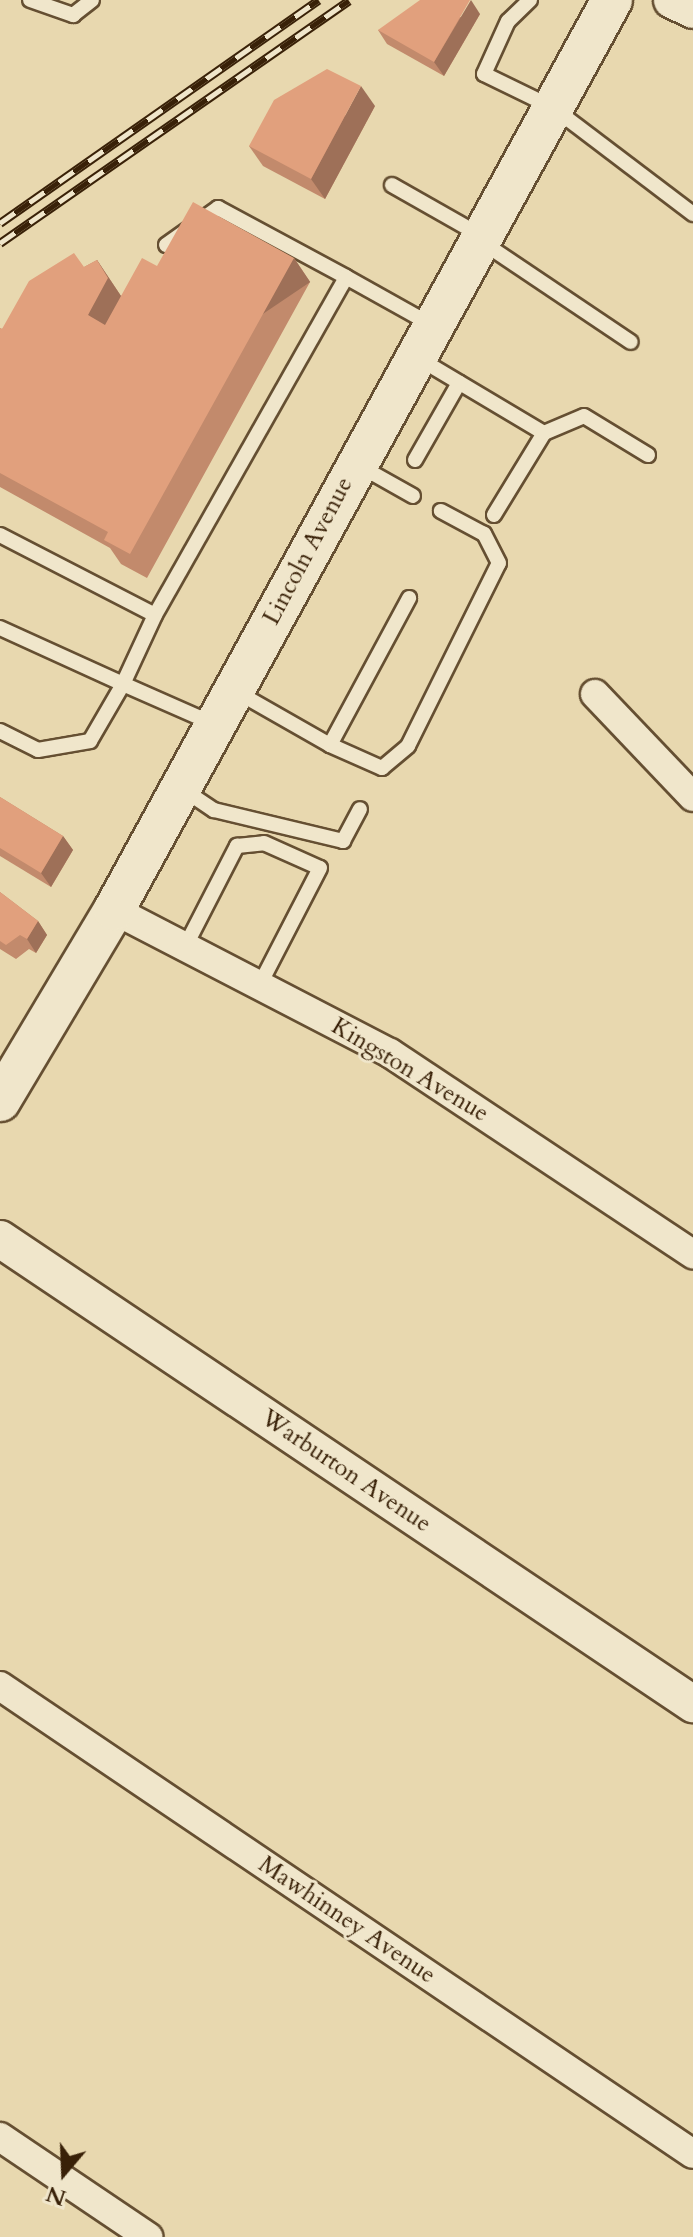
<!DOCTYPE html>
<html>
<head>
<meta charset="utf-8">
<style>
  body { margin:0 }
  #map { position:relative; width:693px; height:2237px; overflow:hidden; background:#e8d8af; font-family:Cardo,serif }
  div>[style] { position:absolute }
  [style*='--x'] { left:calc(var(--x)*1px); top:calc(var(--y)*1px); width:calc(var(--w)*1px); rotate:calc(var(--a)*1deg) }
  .roads { filter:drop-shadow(2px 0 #654f32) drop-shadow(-2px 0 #654f32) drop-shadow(0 2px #654f32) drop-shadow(0 -2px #654f32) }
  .service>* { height:14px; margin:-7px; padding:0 7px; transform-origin:7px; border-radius:7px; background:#f0e6cb }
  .minor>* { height:28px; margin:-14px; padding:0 14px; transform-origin:14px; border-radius:14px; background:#f0e6cb }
  .tertiary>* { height:36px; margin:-18px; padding:0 18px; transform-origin:18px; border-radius:18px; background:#f0e6cb }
  .secondary>* { height:40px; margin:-20px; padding:0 20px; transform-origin:20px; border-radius:20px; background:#f0e6cb }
  .rail>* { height:9px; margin-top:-4.5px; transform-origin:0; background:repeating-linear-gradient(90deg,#f0e6cb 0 18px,#392108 0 36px); box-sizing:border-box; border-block:2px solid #392108 }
  .wall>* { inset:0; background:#c28a6c }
  .shaded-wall>* { inset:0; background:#9e7058; transform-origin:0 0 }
  .building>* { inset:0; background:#e1a07d }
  span { translate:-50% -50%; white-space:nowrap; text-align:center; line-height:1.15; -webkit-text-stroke:6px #f0e6cb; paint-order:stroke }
  .street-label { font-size:24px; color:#392108 }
  .north { position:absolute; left:24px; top:2133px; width:80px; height:80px; -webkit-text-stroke:6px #f0e6cb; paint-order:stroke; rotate:199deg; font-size:22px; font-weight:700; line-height:32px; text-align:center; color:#392108 }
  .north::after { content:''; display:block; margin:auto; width:28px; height:36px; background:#392108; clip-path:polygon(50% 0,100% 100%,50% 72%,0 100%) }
</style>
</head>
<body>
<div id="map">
  <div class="roads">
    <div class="service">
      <div style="--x:30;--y:0;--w:46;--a:19.2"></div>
      <div style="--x:73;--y:15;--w:24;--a:-38"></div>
      <div style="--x:530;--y:0;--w:30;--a:136"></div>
      <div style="--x:508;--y:21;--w:58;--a:114.4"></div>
      <div style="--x:484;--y:74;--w:76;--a:25.9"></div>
      <div style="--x:552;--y:107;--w:177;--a:37.2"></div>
      <div style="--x:392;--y:185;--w:101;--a:29.6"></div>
      <div style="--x:482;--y:242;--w:179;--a:33.9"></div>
      <div style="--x:166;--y:245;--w:64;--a:-35.4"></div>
      <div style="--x:218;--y:208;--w:145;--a:28.3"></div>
      <div style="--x:418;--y:358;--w:147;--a:30.8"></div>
      <div style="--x:544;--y:433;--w:96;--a:121.4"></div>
      <div style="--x:544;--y:433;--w:43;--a:-23"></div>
      <div style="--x:584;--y:416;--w:75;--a:31.4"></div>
      <div style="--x:415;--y:460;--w:89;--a:-60.3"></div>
      <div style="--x:358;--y:465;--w:63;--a:29.4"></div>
      <div style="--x:0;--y:535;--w:174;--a:27.3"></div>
      <div style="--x:155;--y:615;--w:388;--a:-60.5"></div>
      <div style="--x:346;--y:277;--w:96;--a:29.2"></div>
      <div style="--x:0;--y:628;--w:135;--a:24.5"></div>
      <div style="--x:123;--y:684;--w:76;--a:-65.1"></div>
      <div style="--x:237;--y:692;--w:107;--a:29.7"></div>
      <div style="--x:330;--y:745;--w:167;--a:-61.7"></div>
      <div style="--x:0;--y:731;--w:42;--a:26.6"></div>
      <div style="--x:38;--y:750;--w:53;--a:-9.8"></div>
      <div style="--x:90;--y:741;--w:66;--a:-59.9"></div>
      <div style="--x:123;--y:684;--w:99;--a:23.7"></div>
      <div style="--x:330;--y:745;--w:57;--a:23.9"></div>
      <div style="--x:382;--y:768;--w:34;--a:-40"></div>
      <div style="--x:408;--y:746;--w:204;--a:-63.6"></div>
      <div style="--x:499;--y:563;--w:33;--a:-117"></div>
      <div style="--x:484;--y:534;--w:49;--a:-151.9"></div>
      <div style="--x:184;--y:790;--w:36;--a:34"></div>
      <div style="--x:214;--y:810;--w:133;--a:13.5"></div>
      <div style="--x:343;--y:841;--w:36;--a:-62"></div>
      <div style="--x:185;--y:947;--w:114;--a:-62.8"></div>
      <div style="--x:237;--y:846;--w:27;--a:-6"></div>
      <div style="--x:264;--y:843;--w:61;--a:24.1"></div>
      <div style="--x:320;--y:868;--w:131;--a:117.3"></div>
    </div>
    <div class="minor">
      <div style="--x:595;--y:694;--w:142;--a:46.4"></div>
      <div style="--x:114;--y:910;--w:311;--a:27.4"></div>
      <div style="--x:390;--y:1053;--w:364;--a:33.6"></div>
      <div style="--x:0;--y:1686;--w:836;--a:34.03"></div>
      <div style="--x:0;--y:2137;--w:179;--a:34"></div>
    </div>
    <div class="tertiary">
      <div style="--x:672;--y:0;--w:23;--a:25"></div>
      <div style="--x:0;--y:1239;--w:835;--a:33.86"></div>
    </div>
    <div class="secondary">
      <div style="--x:0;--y:1101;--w:222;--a:-59.2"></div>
      <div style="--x:114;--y:910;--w:1037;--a:-61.31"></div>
    </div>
  </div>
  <div class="rail">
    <div style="--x:0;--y:223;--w:389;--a:-35"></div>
    <div style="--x:0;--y:243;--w:425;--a:-34.8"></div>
  </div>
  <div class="wall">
    <div style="clip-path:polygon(480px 14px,444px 76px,387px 44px,378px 30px)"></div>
    <div style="clip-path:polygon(375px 106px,325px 199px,263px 166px,249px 146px)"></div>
    <div style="clip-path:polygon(294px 258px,310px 282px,147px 578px,121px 564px,110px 548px,0 487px,0 328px,2px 329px,84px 267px,97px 260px,121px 296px,157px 266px)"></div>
    <div style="clip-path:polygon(0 797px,63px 836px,73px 850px,51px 887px,0 856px)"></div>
    <div style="clip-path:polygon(0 892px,38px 921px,47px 935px,36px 953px,29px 949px,16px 959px,0 949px)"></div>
  </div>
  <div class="shaded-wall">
    <div style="clip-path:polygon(471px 0,480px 14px,444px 76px,434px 62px)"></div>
    <div style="clip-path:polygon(361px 86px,375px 106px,325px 199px,311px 179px)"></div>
    <div style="left:294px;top:258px;width:29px;height:338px;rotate:56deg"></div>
    <div style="clip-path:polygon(97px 260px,125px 302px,104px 339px,88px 315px)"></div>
    <div style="clip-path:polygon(63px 836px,73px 850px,51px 887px,41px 873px)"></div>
    <div style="clip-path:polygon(38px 921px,47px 935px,36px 953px,27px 939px)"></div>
  </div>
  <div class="building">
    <div style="clip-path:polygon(420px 0,470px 0,434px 62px,378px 30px)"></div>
    <div style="clip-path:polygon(327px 69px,361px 86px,311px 179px,249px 146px,274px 100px)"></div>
    <div style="clip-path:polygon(193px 202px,294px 258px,130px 554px,104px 540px,108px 532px,0 473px,0 328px,2px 329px,29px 281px,74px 253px,84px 267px,97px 260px,108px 278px,88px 315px,105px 325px,142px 258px,157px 266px)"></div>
    <div style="clip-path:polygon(0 797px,63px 836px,41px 873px,0 848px)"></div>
    <div style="clip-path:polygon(0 892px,38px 921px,27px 939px,20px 935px,6px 945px,0 941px)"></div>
  </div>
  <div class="street-label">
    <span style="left:308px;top:551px;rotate:-62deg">Lincoln Avenue</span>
    <span style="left:410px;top:1070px;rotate:31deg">Kingston Avenue</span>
    <span style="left:346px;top:1471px;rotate:34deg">Warburton Avenue</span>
    <span style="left:347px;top:1920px;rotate:34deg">Mawhinney Avenue</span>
  </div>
  <div class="north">N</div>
</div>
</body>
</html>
